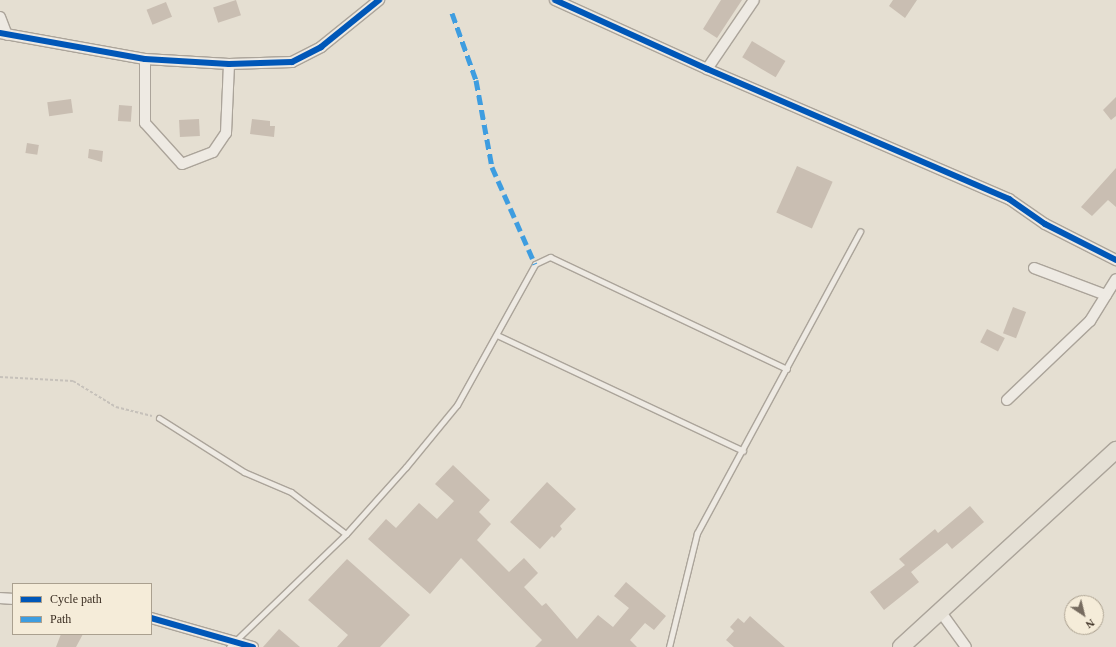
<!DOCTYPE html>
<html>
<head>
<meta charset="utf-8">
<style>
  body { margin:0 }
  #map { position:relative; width:1116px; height:647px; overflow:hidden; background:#e5dfd2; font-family:"Times New Roman",serif }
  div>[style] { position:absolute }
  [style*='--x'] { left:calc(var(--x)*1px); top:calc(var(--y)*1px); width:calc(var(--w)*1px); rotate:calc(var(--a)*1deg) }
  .building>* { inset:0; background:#c9beb2; transform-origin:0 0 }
  .path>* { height:2px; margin-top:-1px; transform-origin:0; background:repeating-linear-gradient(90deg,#c6c1ba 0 3px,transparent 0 5px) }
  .roads { filter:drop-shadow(1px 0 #aba49a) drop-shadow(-1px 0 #aba49a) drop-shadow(0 1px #aba49a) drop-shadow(0 -1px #aba49a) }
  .service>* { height:5px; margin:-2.5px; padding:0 2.5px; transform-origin:2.5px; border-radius:2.5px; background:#eeeae3 }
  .minor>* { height:10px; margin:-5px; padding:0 5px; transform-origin:5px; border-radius:5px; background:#eeeae3 }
  .primary>* { height:16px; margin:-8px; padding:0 8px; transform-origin:8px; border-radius:8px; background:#e5e0d5 }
  .quiet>* { height:5px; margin-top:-2.5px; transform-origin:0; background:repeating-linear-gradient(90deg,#3e9de0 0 10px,transparent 0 15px) }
  .cycleway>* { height:6px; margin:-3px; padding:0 3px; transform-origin:3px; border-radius:3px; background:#0057b8 }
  span { translate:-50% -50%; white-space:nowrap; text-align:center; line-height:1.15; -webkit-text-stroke:3px #f5ecd9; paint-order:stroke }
  .legend { position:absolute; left:12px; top:583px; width:140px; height:52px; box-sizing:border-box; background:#f5ecd9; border:1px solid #aaa08f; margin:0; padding:5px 7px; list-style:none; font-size:12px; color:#3a2d21 }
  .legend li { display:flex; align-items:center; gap:8px; height:20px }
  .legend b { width:20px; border:1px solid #aaa08f }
  .north { position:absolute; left:1064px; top:595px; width:40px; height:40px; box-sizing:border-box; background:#f5ecd9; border:1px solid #aaa08f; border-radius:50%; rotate:145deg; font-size:11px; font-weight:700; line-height:16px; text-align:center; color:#3a2d21 }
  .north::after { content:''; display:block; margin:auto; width:14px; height:18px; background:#766b5f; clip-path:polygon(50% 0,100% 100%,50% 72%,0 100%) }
</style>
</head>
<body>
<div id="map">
  <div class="building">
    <div style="left:236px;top:0;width:16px;height:24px;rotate:72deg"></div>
    <div style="clip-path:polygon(721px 0,742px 0,717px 38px,703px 29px)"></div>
    <div style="clip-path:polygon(893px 0,917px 0,905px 18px,889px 6px)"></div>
    <div style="left:166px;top:2px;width:16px;height:21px;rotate:68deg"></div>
    <div style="left:752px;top:41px;width:39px;height:19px;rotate:31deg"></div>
    <div style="clip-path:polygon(1116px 97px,1116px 116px,1111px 120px,1103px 110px)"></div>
    <div style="left:71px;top:99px;width:14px;height:24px;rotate:82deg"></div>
    <div style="left:119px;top:105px;width:13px;height:16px;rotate:4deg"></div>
    <div style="left:199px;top:119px;width:17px;height:20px;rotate:87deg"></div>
    <div style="clip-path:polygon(252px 119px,270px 121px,270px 126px,275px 126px,274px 137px,250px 134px)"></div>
    <div style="left:27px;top:143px;width:12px;height:10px;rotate:9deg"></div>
    <div style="clip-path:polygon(89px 149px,103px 151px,102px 162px,88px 158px)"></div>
    <div style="left:797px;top:166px;width:39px;height:51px;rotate:24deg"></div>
    <div style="clip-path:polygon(1116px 168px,1116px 207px,1108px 200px,1092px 216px,1081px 207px)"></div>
    <div style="left:1013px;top:307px;width:14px;height:28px;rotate:21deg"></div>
    <div style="left:987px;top:329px;width:20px;height:15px;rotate:27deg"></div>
    <div style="clip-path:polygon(453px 465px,490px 500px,479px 512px,491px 524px,477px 540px,509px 572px,524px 558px,538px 573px,524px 587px,542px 606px,546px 603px,577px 639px,598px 615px,613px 627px,629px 608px,614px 596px,626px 582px,666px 616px,654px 630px,645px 623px,630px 640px,637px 647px,535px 647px,542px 640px,461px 558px,430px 594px,368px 539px,386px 519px,396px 528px,419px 503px,437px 519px,454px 501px,435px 484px)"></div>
    <div style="clip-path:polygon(547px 482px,576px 509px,560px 526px,562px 529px,554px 538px,552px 536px,540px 549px,510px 522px)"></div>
    <div style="clip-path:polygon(970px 506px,984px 522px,952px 549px,947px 543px,911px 572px,919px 582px,884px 610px,870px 592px,905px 565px,899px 559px,935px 529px,938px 533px)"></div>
    <div style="clip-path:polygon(347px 559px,410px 615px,380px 647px,337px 647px,348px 635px,308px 600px)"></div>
    <div style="clip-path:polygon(750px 616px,785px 647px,734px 647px,726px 640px,734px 631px,730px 627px,738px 618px,744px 623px)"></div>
    <div style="clip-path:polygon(279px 629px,300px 647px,263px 647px)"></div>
    <div style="clip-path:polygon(61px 634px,83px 634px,76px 647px,56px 647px)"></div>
  </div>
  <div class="path">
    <div style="--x:0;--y:377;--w:73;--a:3.1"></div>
    <div style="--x:73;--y:381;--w:50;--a:31.2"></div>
    <div style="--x:116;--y:407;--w:37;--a:14"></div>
  </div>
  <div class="roads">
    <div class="service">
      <div style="--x:497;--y:335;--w:272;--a:25.2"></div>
      <div style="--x:159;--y:418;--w:101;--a:32.4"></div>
      <div style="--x:244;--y:472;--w:51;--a:23.1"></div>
      <div style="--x:291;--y:492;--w:69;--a:37.4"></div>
      <div style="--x:229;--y:647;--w:163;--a:-44"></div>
      <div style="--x:346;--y:534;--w:90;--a:-48.2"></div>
      <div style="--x:406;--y:467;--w:80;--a:-50.6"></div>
      <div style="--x:457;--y:405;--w:161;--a:-61"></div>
      <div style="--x:535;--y:264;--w:17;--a:-25"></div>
      <div style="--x:550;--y:257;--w:262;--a:25.3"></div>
      <div style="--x:669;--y:647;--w:117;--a:-76.2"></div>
      <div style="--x:697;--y:533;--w:343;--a:-61.6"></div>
    </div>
    <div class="minor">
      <div style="--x:555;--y:0;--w:167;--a:24.4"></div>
      <div style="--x:707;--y:69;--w:329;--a:23.3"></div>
      <div style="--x:1009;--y:199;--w:44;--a:34.8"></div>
      <div style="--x:1045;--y:224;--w:80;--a:26.9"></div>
      <div style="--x:0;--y:17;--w:19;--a:69"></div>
      <div style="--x:0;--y:33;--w:147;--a:10.2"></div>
      <div style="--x:145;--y:59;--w:84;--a:3.4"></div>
      <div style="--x:229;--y:64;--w:63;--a:-1.8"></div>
      <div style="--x:292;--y:62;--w:33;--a:-27"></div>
      <div style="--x:321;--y:47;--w:75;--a:-39"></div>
      <div style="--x:145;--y:59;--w:64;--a:90"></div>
      <div style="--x:145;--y:123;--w:55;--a:47.9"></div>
      <div style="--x:182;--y:164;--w:33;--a:-21"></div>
      <div style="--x:213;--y:152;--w:23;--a:-56"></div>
      <div style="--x:226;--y:133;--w:69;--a:-87.5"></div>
      <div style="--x:707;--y:69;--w:83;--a:-55.7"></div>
      <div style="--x:1034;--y:268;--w:77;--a:20.6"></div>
      <div style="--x:1007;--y:400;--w:115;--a:-43.6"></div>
      <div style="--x:1090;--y:321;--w:49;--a:-58.2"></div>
      <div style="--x:0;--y:598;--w:13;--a:4"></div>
      <div style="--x:940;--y:611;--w:44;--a:54.2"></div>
      <div style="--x:151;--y:618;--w:106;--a:15.9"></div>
    </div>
    <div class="primary">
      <div style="--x:901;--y:647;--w:292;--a:-42.5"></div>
    </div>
  </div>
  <div class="quiet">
    <div style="--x:452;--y:13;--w:71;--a:70.3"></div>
    <div style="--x:476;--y:80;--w:88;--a:79.6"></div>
    <div style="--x:492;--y:167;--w:106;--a:66.1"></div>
  </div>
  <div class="cycleway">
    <div style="--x:555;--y:0;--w:167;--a:24.4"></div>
    <div style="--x:707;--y:69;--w:329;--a:23.3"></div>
    <div style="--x:1009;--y:199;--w:44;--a:34.8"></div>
    <div style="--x:1045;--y:224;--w:80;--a:26.9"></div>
    <div style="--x:0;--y:33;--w:147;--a:10.2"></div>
    <div style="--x:145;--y:59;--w:84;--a:3.4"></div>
    <div style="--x:229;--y:64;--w:63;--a:-1.8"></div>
    <div style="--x:292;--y:62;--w:33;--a:-27"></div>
    <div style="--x:321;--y:47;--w:75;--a:-39"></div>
    <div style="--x:151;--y:618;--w:106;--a:15.9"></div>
  </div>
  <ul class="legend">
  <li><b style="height:5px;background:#0057b8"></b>Cycle path</li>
  <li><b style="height:5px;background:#3e9de0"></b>Path</li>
  </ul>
  <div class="north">N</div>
</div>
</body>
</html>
